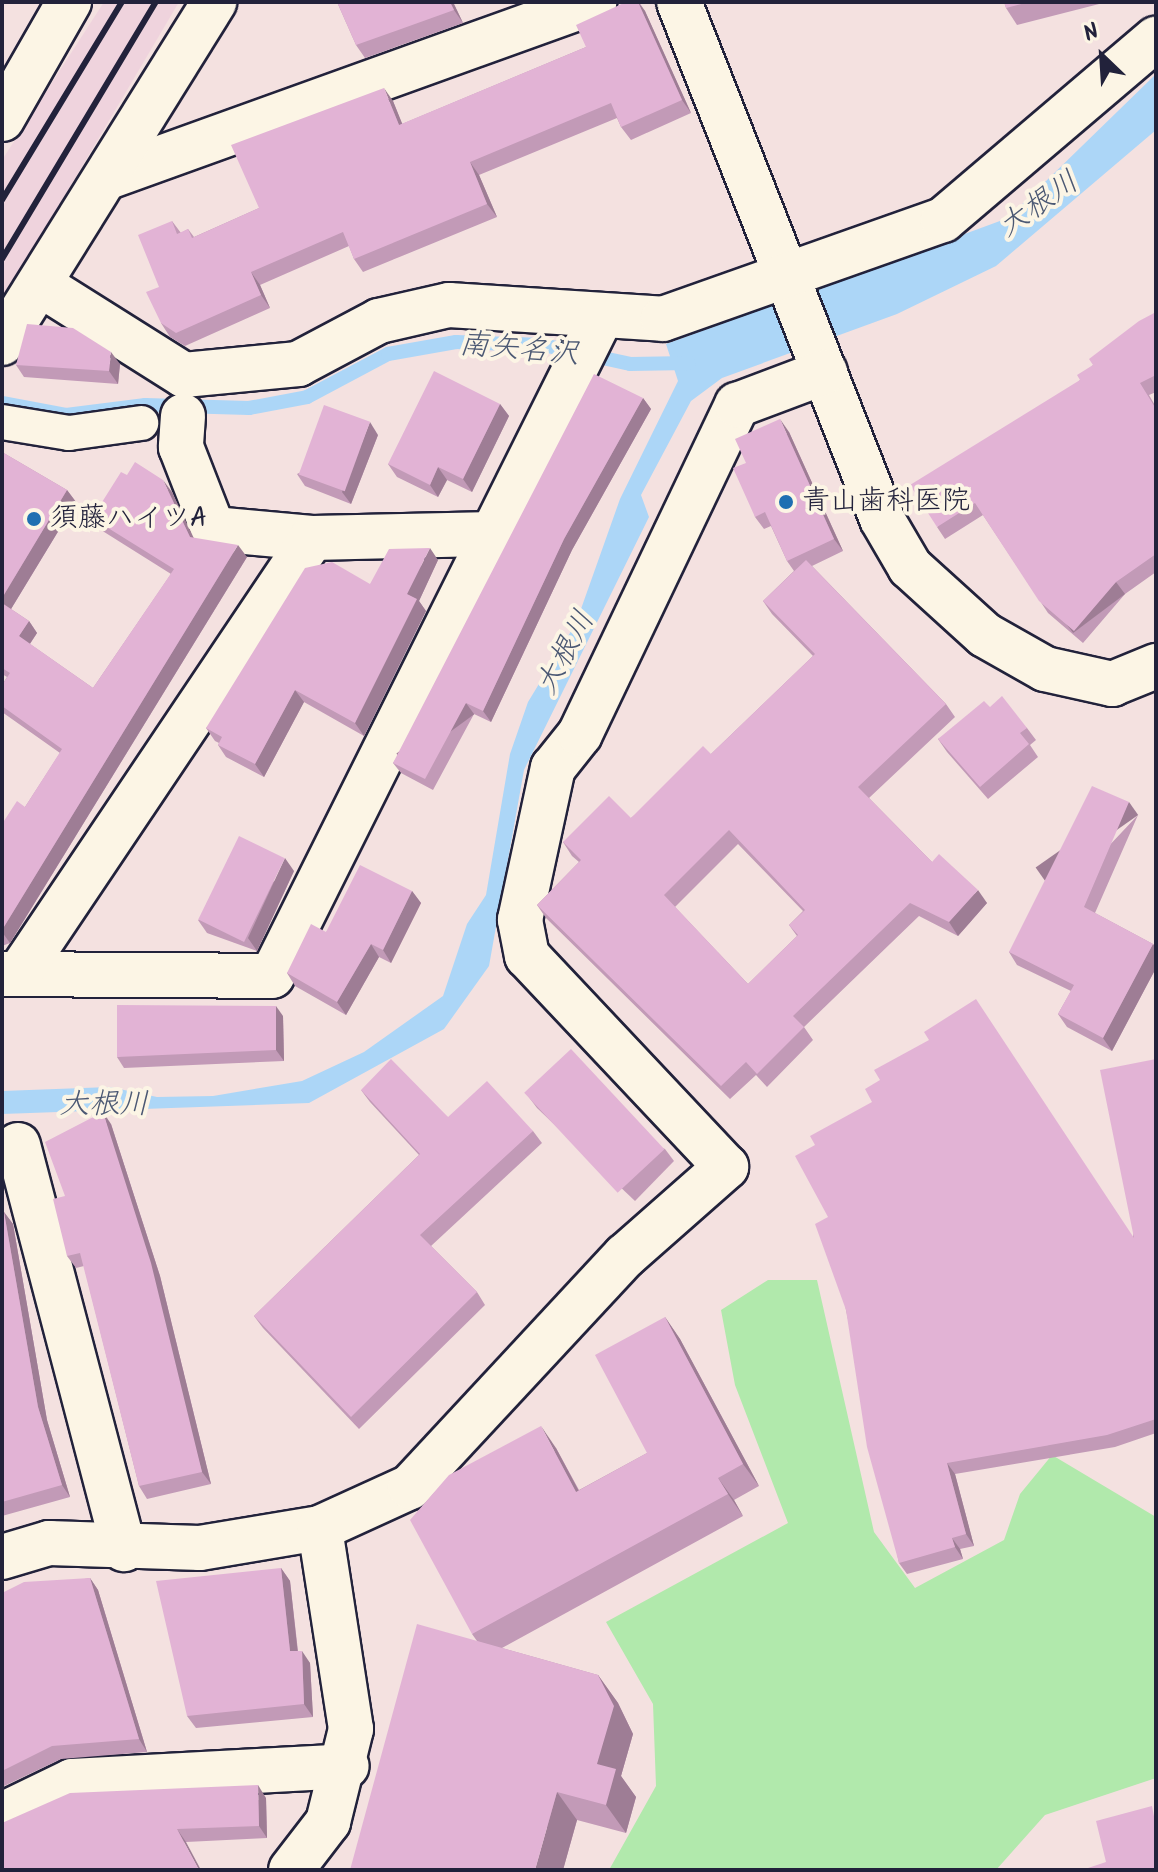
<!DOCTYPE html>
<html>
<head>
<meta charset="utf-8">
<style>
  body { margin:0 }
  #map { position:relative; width:1158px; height:1872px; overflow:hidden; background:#f4e1e0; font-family:Kalam,"Klee One",sans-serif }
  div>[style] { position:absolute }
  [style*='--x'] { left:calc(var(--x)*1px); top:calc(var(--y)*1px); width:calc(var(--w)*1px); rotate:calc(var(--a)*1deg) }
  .built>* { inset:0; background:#efd3dd }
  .green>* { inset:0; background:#b1e9ac }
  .water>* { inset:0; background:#acd6f7 }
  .stream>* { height:14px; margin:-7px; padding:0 7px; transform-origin:7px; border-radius:7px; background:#acd6f7 }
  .roads { filter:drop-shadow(2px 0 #22223b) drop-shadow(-2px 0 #22223b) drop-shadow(0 2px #22223b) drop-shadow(0 -2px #22223b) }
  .pedestrian>* { height:34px; margin:-17px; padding:0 17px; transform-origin:17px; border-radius:17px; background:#fcf5e5 }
  .minor>* { height:44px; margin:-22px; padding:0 22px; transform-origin:22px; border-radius:22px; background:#fcf5e5 }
  .rail>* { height:6px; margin:-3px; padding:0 3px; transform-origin:3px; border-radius:3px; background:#22223b }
  .wall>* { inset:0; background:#c29ab7 }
  .shaded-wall>* { inset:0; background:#9e7d95; transform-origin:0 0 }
  .building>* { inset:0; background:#e2b3d5; transform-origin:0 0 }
  .dots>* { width:22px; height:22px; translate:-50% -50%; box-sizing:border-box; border:4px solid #fcf5e5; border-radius:50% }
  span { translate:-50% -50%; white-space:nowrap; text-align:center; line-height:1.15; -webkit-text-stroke:8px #fcf5e5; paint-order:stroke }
  .poi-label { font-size:28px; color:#22223b }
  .left { translate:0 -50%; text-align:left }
  .water-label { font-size:30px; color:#4b5873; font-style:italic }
  .frame { position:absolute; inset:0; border:4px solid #22223b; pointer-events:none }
  .north { position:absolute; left:1062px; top:16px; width:80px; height:80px; -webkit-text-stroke:6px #fcf5e5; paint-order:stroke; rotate:335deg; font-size:22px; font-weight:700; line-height:32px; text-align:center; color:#22223b }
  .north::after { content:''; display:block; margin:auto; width:28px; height:36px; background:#22223b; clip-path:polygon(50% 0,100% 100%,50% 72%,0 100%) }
</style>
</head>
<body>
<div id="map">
  <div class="built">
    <div style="clip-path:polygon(104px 2px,179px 2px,2px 302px,2px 160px)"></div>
  </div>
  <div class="green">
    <div style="clip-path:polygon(768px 1280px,817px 1280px,874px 1532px,915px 1588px,1004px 1540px,1020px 1494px,1052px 1455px,1156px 1517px,1156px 1778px,1045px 1815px,996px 1870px,609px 1870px,656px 1786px,653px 1704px,606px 1622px,788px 1523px,735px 1385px,721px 1310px)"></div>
  </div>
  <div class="water">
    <div style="clip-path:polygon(1156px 74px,1156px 130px,996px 266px,897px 314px,722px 378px,691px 401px,641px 495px,649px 517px,524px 770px,489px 966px,444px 1029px,309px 1103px,2px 1114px,2px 1091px,110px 1087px,157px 1097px,213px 1096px,302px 1081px,364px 1052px,443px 996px,467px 924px,486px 895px,510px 754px,528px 702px,576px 623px,620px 499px,678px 381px,666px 344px,1008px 218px)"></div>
  </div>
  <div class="stream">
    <div style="--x:2;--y:403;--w:65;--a:10.6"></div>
    <div style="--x:66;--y:415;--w:80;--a:-7.2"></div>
    <div style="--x:145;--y:405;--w:104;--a:1.7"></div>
    <div style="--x:249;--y:408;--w:59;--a:-10.7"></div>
    <div style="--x:307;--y:397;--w:92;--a:-28"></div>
    <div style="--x:388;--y:354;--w:69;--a:-10"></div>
    <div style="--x:456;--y:342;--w:87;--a:2"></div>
    <div style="--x:543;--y:345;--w:89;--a:12.3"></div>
    <div style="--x:630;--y:364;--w:59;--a:-1"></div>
  </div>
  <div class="roads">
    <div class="pedestrian">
      <div style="--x:2;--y:422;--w:68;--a:9.3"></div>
      <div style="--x:69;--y:433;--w:73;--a:-7.9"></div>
    </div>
    <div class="minor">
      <div style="--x:679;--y:2;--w:555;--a:68.56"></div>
      <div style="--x:882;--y:519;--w:56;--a:59.7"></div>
      <div style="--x:910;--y:567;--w:101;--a:42.2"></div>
      <div style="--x:985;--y:635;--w:69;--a:29.5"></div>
      <div style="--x:1045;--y:669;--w:69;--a:12.6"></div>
      <div style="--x:1112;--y:684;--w:48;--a:-22.2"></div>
      <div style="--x:2;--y:119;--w:135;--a:-60.2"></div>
      <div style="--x:108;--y:177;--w:517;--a:-19.8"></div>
      <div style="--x:41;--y:285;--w:169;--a:32.2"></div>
      <div style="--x:184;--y:375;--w:115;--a:-5.5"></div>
      <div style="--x:298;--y:364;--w:92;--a:-28"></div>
      <div style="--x:379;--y:321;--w:72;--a:-12.9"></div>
      <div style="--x:449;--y:305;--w:214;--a:3.7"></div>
      <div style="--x:663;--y:319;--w:297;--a:-19.5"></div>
      <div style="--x:943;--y:220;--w:280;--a:-40.4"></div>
      <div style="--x:2;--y:343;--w:402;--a:-58.1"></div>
      <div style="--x:183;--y:416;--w:31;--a:94"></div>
      <div style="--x:181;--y:447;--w:88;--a:68.7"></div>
      <div style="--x:213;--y:529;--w:99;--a:5.2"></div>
      <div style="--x:312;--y:538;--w:182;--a:-1.3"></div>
      <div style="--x:2;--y:974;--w:270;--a:0.4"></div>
      <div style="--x:272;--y:976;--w:737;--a:-63.47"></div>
      <div style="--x:19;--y:974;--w:525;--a:-56.1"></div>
      <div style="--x:18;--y:1145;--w:418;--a:75.3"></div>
      <div style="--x:2;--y:1557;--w:49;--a:-16.6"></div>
      <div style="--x:49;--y:1543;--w:151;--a:1.9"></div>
      <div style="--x:200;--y:1548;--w:122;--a:-9.5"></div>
      <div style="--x:320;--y:1528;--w:99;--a:-24.5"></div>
      <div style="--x:410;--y:1487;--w:316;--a:-47.1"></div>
      <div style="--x:625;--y:1256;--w:135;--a:-41.4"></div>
      <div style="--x:726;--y:1167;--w:290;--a:-133.3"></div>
      <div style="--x:527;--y:956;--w:37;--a:-101"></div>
      <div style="--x:520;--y:920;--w:156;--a:-77.8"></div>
      <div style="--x:553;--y:768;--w:43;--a:-51.5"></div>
      <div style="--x:580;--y:734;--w:365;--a:-64.5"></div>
      <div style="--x:737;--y:405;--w:94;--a:-20.6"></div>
      <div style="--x:2;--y:1815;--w:78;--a:-25.9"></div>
      <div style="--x:72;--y:1781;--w:275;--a:-3.1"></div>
      <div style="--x:291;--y:1870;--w:61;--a:-52.4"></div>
      <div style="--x:328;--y:1822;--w:96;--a:-76.1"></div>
      <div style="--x:351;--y:1729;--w:203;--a:-98.8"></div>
    </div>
  </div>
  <div class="rail">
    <div style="--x:2;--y:200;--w:232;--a:-58.8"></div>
    <div style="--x:2;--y:259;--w:300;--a:-59.1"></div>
  </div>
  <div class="wall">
    <div style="clip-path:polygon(337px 2px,453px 2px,463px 23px,365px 58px,356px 45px)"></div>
    <div style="clip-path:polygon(626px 2px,639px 2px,645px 11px,691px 113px,631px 140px,621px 127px,617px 118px,479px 175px,497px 217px,363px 272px,354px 259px,349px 246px,260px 285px,270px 308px,185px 346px,170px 337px,161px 323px,159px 287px,172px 221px,181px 233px,188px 229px,194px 237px,259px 208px,393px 101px,402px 124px,586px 47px)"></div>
    <div style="clip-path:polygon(1004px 2px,1107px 2px,1017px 25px,1006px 8px)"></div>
    <div style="clip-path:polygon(1156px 312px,1156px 392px,1149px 395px,1156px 407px,1156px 572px,1125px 594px,1083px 643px,1048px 613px,983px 515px,945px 539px,937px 527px,1080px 380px,1093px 365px)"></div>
    <div style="clip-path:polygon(120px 364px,118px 384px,24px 377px,16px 365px)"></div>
    <div style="clip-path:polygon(643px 398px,651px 409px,572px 550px,491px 722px,474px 714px,433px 790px,401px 773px,393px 763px)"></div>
    <div style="clip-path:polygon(500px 404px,509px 416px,472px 492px,447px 480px,438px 497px,397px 477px,388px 464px)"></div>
    <div style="clip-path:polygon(evenodd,789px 432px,843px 551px,812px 566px,946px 704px,955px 717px,869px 798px,932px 862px,987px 903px,958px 936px,919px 916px,804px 1027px,813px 1040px,767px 1087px,756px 1075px,730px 1099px,546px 918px,537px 905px,579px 862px,572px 856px,563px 842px,631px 818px,711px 754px,813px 656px,772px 614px,763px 601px,794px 571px,787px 561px,771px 526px,764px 529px,755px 517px,746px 463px,789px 432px,738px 844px,803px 911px,789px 925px,797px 936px,748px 984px,675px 907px,738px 844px)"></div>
    <div style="clip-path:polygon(378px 435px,351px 504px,305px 486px,297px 474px)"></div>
    <div style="clip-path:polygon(2px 452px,67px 490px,76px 502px,11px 609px,29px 621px,37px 633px,30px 644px,93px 688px,171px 574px,101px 530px,92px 518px,127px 475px,172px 492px,193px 538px,247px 557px,10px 943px,2px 946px,2px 824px,25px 807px,60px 753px,2px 712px,2px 685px,7px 677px,2px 674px)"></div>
    <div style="clip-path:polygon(438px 560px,419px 601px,426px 611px,364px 736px,304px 702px,264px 777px,226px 757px,218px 745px,219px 743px,215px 741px,206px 728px,370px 584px)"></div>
    <div style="clip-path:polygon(990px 707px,1027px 728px,1036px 740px,1030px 745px,1038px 757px,988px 799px,947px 752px,938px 739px)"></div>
    <div style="clip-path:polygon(1138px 815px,1095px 913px,1153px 944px,1156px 948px,1156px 968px,1112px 1051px,1067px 1027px,1058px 1014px,1071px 991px,1017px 965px,1009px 952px)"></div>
    <div style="clip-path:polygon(294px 871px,257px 951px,207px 933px,198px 920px)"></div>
    <div style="clip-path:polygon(412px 891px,421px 903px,391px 963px,379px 957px,346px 1015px,295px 986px,287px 973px,326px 932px)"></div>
    <div style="clip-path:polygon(283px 1016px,284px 1061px,124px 1068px,117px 1057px)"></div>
    <div style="clip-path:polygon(1156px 1059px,1156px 1433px,1115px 1447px,955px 1474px,974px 1546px,960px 1549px,963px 1559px,907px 1574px,899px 1563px,846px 1310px,815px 1145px,1133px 1237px)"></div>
    <div style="clip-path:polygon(361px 1090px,448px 1117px,533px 1131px,542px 1143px,431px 1246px,477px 1292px,485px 1305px,359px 1429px,263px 1328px,254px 1316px,419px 1155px,370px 1102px)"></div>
    <div style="clip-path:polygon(528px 1096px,665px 1149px,674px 1161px,635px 1201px,537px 1108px)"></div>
    <div style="clip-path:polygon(111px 1124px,160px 1276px,211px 1484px,147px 1499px,139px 1486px,84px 1266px,76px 1268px,67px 1256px,65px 1196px)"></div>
    <div style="clip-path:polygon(4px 1212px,13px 1224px,47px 1420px,70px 1497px,2px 1516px,2px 1213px)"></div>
    <div style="clip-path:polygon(665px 1317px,680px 1339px,759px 1486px,734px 1500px,743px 1516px,502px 1648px,598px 1675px,618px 1703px,633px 1734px,621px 1776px,636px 1797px,626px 1833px,577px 1820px,563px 1870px,477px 1641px,472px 1634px,556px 1448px,579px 1490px,647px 1453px)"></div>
    <div style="clip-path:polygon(281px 1568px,290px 1581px,298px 1651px,310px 1663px,313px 1717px,196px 1728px,187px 1716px)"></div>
    <div style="clip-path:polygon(90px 1578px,98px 1590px,147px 1752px,61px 1759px,2px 1787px,2px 1593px)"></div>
    <div style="clip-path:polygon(266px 1798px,267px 1838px,186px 1842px,2px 1870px)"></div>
  </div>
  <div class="shaded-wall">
    <div style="clip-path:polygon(450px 2px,453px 2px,463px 23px,454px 10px)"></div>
    <div style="clip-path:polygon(638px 2px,645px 11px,691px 113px,682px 100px)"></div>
    <div style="clip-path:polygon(384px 88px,393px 101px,408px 138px,399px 125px)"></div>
    <div style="clip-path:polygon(470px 162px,479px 175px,497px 217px,487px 204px)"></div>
    <div style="clip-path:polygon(251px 272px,260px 285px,270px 308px,261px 295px)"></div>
    <div style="clip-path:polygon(111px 352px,120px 364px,118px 384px,109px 371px)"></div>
    <div style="clip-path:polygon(643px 398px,651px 409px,572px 550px,491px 722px,483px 711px,564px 539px)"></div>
    <div style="clip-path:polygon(500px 404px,509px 416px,472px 492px,463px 479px)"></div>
    <div style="clip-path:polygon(780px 419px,789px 432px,843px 551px,834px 539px)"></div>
    <div style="clip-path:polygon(370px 422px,378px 435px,351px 504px,342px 492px)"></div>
    <div style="clip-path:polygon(438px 467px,447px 480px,438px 497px,430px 485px)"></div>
    <div style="clip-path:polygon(163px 480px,172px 492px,199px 549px,190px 537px)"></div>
    <div style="clip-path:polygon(67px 490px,76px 502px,8px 614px,2px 605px,2px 598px)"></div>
    <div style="clip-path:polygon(238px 545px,247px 557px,10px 943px,2px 932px,2px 930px)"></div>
    <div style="clip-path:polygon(430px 548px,438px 560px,419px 601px,426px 611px,364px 736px,355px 723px,407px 594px)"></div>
    <div style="left:1116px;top:582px;width:15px;height:65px;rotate:53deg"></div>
    <div style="clip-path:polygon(29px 621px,37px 633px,27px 648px,19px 636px)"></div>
    <div style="clip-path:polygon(295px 690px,304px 702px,264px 777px,255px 764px)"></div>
    <div style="left:466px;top:703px;width:14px;height:86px;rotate:54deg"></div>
    <div style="left:1129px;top:802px;width:16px;height:114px;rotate:55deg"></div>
    <div style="clip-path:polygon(285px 858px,294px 871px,257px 951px,248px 938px)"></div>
    <div style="clip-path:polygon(978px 890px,987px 903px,958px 936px,949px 922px)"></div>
    <div style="clip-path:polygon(412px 891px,421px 903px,391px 963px,383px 950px)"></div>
    <div style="clip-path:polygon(371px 944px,379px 957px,346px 1015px,337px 1002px)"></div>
    <div style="clip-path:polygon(1153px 944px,1156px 948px,1156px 968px,1112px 1051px,1103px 1038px)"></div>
    <div style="clip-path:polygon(276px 1006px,283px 1016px,284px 1061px,276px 1050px)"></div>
    <div style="clip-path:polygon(103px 1112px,111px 1124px,160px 1276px,211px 1484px,202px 1472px)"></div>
    <div style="clip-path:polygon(4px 1212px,13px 1224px,47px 1420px,70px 1497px,62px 1485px,38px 1407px)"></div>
    <div style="clip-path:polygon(665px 1317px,680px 1339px,759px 1486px,743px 1464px)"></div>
    <div style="clip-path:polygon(541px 1426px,556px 1448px,591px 1514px,576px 1492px)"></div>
    <div style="clip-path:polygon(947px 1463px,955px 1474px,974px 1546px,966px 1534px)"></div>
    <div style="clip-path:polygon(718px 1478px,734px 1500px,743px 1516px,728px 1494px)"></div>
    <div style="clip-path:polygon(952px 1538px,960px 1549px,963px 1559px,955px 1547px)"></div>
    <div style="clip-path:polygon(281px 1568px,290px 1581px,299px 1664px,290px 1651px)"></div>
    <div style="clip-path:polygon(90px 1578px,98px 1590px,147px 1752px,139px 1739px)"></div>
    <div style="clip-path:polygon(302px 1651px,310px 1663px,313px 1717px,304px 1704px)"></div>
    <div style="clip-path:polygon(598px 1675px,618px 1703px,633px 1734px,621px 1776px,636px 1797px,626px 1833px,606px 1805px,597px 1764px)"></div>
    <div style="clip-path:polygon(258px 1785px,266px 1798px,267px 1838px,259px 1826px)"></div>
    <div style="clip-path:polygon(557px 1792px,577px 1820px,563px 1870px,535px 1870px)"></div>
    <div style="clip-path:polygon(177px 1829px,186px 1842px,201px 1870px,199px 1870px)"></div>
  </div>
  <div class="building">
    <div style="clip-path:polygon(337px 2px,450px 2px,454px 10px,356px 45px)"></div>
    <div style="clip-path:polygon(626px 2px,638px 2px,682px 100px,621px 127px,611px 103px,470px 162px,487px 204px,354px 259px,343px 232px,251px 272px,261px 295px,176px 333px,161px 323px,146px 292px,159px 287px,138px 235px,172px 221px,177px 234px,188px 229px,192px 238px,259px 208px,231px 145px,384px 88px,399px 125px,586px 47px,576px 25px)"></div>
    <div style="clip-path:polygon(1004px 2px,1029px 2px,1006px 8px)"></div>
    <div style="clip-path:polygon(1156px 312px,1156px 375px,1140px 383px,1156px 409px,1156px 554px,1116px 582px,1074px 631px,1039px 601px,975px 503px,937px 527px,910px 485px,1080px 380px,1077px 375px,1093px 365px,1089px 359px,1139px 321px)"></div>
    <div style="clip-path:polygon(27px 324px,73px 328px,111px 352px,109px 371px,16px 365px)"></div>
    <div style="clip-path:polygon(434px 371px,500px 404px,463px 479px,438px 467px,430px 485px,388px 464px)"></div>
    <div style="clip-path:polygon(594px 374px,643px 398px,564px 539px,483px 711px,466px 703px,425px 779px,393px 763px)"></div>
    <div style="left:324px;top:405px;width:49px;height:74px;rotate:20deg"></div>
    <div style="clip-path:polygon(780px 419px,834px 539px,787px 561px,765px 512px,755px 517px,733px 468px,746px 463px,735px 439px)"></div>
    <div style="clip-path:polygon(2px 452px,67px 490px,2px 598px)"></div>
    <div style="clip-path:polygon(135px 462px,163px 480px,190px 537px,238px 545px,2px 930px,2px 824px,17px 801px,25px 807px,62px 749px,2px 706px,2px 685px,10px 673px,2px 668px,2px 603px,29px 621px,19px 636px,93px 688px,174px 569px,92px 518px,121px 472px,127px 475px)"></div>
    <div style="clip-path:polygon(430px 548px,407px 594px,417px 599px,355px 723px,295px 690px,255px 764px,218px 745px,222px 737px,206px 728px,305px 568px,332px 562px,370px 584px,389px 549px)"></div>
    <div style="clip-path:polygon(evenodd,806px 560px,946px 704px,858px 787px,932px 862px,939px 854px,978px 890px,949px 922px,910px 903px,793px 1016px,804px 1027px,757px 1074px,746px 1062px,721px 1086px,537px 905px,581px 860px,563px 842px,609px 796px,631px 818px,703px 746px,711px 754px,815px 654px,763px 601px,806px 560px,729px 830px,805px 910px,789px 925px,798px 935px,748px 984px,664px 895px,729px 830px)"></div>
    <div style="clip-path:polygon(1002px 696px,1027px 728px,1020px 733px,1029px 744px,980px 787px,938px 739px,984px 701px,990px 707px)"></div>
    <div style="clip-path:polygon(1092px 786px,1129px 802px,1084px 907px,1153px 944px,1103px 1038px,1058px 1014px,1074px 985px,1009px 952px)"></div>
    <div style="left:239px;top:836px;width:51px;height:93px;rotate:26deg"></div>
    <div style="clip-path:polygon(360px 865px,412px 891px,383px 950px,371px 944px,337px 1002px,287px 973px,311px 924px,326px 932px)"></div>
    <div style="clip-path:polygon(976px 999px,1134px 1238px,1100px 1070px,1156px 1059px,1156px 1419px,1107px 1435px,947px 1463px,966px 1534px,952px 1538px,955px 1547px,899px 1563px,867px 1447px,846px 1310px,815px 1224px,828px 1217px,795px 1156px,815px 1145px,810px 1136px,872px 1102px,865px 1089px,880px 1080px,874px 1070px,929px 1040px,924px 1032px)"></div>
    <div style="clip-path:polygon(117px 1005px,276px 1006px,276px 1050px,117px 1057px)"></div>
    <div style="left:571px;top:1049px;width:137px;height:64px;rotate:47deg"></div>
    <div style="clip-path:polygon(391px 1059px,448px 1117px,487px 1081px,533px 1131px,420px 1235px,477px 1292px,351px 1417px,254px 1316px,420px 1154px,361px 1090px)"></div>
    <div style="clip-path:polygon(103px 1112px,151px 1263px,202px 1472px,139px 1486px,80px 1253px,67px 1256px,53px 1199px,65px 1196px,45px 1142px)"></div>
    <div style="clip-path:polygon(4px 1212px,38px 1407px,62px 1485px,2px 1502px,2px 1213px)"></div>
    <div style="clip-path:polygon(665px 1317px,743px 1464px,718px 1478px,728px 1494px,472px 1634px,410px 1520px,449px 1475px,541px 1426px,576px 1492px,647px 1453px,595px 1355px)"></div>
    <div style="clip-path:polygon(281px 1568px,290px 1651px,302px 1651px,304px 1704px,187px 1716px,156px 1581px)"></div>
    <div style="clip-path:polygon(90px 1578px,139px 1739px,52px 1746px,2px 1771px,2px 1593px,24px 1582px)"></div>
    <div style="clip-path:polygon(417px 1624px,598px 1675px,614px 1706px,597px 1764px,616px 1769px,606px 1805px,557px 1792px,535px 1870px,350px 1870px)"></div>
    <div style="clip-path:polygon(258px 1785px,259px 1826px,177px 1829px,199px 1870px,2px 1870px,2px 1823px,70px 1793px)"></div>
    <div style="clip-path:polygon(1152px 1806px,1156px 1827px,1156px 1870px,1082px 1870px,1106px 1862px,1096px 1821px)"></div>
  </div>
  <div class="dots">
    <div style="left:786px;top:502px;background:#1f6fb2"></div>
    <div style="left:34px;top:519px;background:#1f6fb2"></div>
  </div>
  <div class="poi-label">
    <span class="left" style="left:802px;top:502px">青山歯科医院</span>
    <span class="left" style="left:50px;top:519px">須藤ハイツA</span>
  </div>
  <div class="water-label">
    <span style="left:1039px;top:205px;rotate:-35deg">大根川</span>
    <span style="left:519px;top:350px;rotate:5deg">南矢名沢</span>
    <span style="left:566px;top:653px;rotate:-62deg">大根川</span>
    <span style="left:104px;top:1105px">大根川</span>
  </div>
  <div class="frame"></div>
  <div class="north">N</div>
</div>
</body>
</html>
